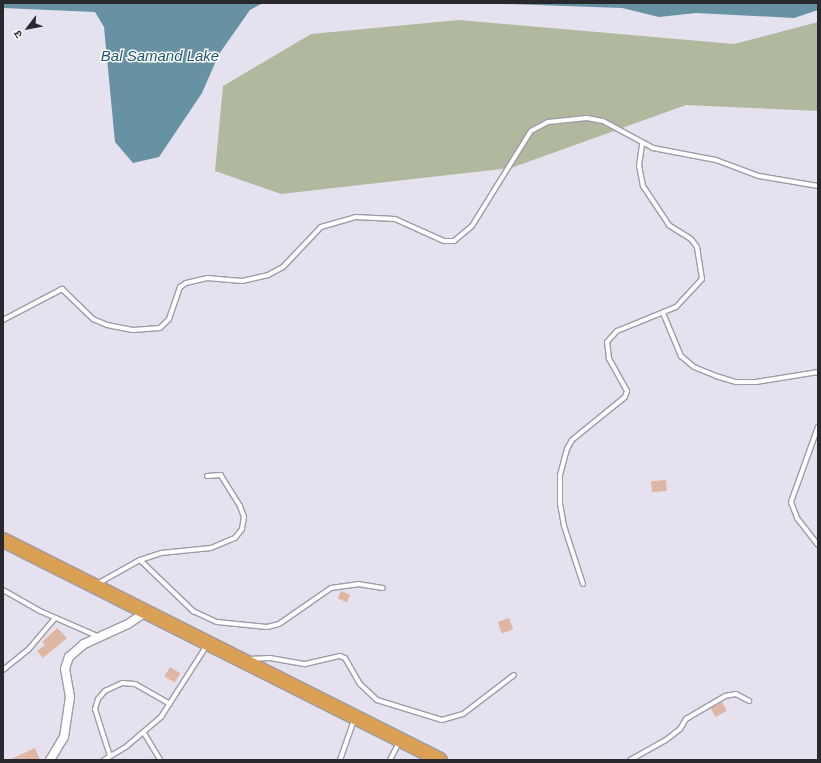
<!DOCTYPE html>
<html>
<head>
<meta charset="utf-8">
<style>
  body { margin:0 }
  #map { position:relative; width:821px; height:763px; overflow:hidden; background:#e6e1ef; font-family:Helvetica,"Noto Sans Devanagari",sans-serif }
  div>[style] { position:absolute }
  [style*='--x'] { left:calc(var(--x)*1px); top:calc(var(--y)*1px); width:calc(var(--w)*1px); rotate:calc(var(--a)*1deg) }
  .green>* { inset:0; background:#b0b99e }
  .water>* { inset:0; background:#6792a4 }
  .building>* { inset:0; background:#deb6a3; transform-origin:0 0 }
  .roads { filter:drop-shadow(1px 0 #9f9aa7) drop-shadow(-1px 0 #9f9aa7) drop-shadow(0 1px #9f9aa7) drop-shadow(0 -1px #9f9aa7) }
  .service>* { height:4px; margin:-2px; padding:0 2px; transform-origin:2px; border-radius:2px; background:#fff }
  .minor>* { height:8px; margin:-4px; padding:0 4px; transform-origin:4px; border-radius:4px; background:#fff }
  .trunk>* { height:14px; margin:-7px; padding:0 7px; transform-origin:7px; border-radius:7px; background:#daa053 }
  span { translate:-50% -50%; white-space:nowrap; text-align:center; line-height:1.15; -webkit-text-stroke:3px #fff; paint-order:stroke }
  .water-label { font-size:15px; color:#1e576c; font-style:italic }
  .frame { position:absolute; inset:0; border:4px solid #29282d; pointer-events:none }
  .north { position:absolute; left:8px; top:8px; width:40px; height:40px; -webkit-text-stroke:3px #fff; paint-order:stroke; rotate:238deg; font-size:11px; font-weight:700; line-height:16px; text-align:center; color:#29282d }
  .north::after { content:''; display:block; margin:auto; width:14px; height:18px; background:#29282d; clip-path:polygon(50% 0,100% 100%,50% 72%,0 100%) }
</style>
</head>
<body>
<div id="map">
  <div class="green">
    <div style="clip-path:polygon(459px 20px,734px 44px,818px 22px,818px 111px,686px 105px,511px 168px,281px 194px,215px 171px,223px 86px,311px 34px)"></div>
  </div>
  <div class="water">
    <div style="clip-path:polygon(3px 3px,263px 3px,250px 10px,219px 54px,202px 93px,159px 157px,133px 163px,115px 142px,104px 27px,95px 12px,3px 8px)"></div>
    <div style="clip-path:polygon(477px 3px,818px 3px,818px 10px,794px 18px,696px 13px,659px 17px,622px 8px)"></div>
  </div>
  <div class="building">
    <div style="left:666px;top:480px;width:11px;height:15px;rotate:85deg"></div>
    <div style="left:341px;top:591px;width:10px;height:8px;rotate:24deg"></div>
    <div style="left:509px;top:618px;width:12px;height:12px;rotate:70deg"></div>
    <div style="clip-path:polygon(57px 628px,67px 638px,43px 658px,37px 651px,45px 645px,42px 642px)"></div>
    <div style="left:170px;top:667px;width:12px;height:11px;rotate:31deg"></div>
    <div style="left:722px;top:702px;width:10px;height:13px;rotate:61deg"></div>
    <div style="clip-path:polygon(35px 748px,40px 760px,9px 760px)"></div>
  </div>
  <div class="roads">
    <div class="service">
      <div style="--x:663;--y:313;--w:47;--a:67.3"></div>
      <div style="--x:681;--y:356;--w:17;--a:40"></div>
      <div style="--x:694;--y:367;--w:24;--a:22"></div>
      <div style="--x:716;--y:376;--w:21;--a:17"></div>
      <div style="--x:736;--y:382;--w:20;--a:0"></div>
      <div style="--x:756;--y:382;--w:63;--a:-9.2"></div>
      <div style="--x:3;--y:320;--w:67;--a:-27.7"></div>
      <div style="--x:62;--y:289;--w:43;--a:44.1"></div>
      <div style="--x:93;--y:319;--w:15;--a:23"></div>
      <div style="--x:107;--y:325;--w:26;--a:11"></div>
      <div style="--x:133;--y:330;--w:27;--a:-4"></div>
      <div style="--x:160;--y:328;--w:13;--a:-45"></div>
      <div style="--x:169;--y:319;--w:34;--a:-71"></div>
      <div style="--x:180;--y:287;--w:7;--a:-34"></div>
      <div style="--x:186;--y:283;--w:22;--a:-13"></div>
      <div style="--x:207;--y:278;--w:35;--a:5"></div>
      <div style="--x:242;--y:281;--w:27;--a:-13"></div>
      <div style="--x:268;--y:275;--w:17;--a:-28"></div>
      <div style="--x:283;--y:267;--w:55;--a:-46.5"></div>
      <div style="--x:321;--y:227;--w:35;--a:-16"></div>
      <div style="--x:355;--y:217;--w:40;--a:2.9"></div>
      <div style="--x:395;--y:219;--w:54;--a:24.2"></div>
      <div style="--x:444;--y:241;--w:10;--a:0"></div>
      <div style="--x:454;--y:241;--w:23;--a:-40"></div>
      <div style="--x:472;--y:226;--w:112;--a:-58.2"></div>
      <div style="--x:531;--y:131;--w:19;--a:-28"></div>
      <div style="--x:548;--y:122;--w:39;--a:-6"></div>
      <div style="--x:587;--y:118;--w:16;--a:11"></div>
      <div style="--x:603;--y:121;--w:57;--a:28.4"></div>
      <div style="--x:653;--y:148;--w:64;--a:10.8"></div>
      <div style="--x:716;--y:160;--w:46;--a:20.4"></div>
      <div style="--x:759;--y:176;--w:60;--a:9.6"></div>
      <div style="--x:818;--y:427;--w:80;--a:109.8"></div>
      <div style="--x:791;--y:502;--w:17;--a:69"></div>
      <div style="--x:797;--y:518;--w:34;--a:52"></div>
      <div style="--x:140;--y:560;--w:74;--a:43.9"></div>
      <div style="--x:193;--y:611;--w:26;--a:25"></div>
      <div style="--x:217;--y:622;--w:50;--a:5.7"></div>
      <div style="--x:267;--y:627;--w:12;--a:-14"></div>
      <div style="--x:279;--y:624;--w:63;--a:-34.7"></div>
      <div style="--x:331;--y:588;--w:27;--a:-8"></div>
      <div style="--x:358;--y:584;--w:25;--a:9"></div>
      <div style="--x:97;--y:584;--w:49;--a:-29.2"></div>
      <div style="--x:140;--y:560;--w:22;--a:-18"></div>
      <div style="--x:161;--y:553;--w:50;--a:-5.7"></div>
      <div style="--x:211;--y:548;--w:26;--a:-23"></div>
      <div style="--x:235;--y:538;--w:11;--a:-52"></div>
      <div style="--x:242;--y:529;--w:12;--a:-81"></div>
      <div style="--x:244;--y:517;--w:12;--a:-110"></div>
      <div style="--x:240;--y:506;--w:36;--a:-122"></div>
      <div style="--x:221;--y:475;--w:14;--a:176"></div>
      <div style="--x:583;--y:584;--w:61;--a:-108.1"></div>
      <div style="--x:564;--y:526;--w:22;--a:-100"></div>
      <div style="--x:560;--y:504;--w:29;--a:-90"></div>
      <div style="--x:560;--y:475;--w:27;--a:-75"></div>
      <div style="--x:567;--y:449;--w:10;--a:-61"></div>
      <div style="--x:572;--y:440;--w:68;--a:-39.1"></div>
      <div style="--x:625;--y:397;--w:6;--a:-72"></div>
      <div style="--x:627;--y:391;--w:38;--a:-119"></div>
      <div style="--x:609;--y:358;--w:16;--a:-97"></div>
      <div style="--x:607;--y:342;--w:15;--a:-48"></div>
      <div style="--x:617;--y:331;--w:64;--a:-22.1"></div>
      <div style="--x:676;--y:307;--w:38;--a:-47"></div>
      <div style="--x:702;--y:279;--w:32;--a:-99"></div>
      <div style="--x:697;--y:247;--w:10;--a:-127"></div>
      <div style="--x:691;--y:239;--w:26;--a:-148"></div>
      <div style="--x:669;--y:225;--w:47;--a:-123.7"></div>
      <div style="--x:643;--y:186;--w:20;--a:-101"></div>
      <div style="--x:639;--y:166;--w:22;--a:-82"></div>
      <div style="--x:3;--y:590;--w:43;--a:29.6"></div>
      <div style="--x:40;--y:611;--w:62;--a:23.7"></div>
      <div style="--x:250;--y:659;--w:20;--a:-3"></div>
      <div style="--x:270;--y:658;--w:36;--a:10"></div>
      <div style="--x:305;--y:664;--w:36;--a:-13"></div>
      <div style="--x:340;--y:656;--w:5;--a:22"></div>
      <div style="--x:345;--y:658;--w:30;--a:60"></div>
      <div style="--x:360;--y:684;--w:23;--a:43"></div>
      <div style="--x:377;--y:700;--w:68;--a:17.1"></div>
      <div style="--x:442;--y:720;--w:22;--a:-16"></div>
      <div style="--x:463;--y:714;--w:64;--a:-37.4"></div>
      <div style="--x:3;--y:670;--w:32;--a:-39"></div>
      <div style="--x:28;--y:650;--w:42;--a:-49.8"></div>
      <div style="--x:144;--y:733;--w:31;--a:59"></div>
      <div style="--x:110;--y:756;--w:49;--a:-107.7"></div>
      <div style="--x:95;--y:709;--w:10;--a:-73"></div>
      <div style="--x:98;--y:699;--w:11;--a:-49"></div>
      <div style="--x:105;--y:691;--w:19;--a:-25"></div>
      <div style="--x:122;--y:683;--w:13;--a:4"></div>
      <div style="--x:135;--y:684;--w:40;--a:29.7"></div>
      <div style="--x:104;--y:760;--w:27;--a:-31"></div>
      <div style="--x:127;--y:746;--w:45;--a:-40.5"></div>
      <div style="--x:161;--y:717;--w:85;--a:-57.4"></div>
      <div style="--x:340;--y:760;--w:42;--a:-70.7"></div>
      <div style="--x:390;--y:760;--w:20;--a:-63"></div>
      <div style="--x:630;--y:760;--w:41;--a:-29.1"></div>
      <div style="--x:666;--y:740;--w:18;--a:-38"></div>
      <div style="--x:680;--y:729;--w:12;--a:-59"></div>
      <div style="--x:686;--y:719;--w:45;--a:-30.5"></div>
      <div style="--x:725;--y:696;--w:11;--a:-10"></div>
      <div style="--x:736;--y:694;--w:15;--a:28"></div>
    </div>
    <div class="minor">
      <div style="--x:50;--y:760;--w:27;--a:-59"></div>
      <div style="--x:64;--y:737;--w:40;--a:-81.5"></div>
      <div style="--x:70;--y:697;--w:28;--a:-100"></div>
      <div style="--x:65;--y:669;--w:13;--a:-72"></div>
      <div style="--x:69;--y:657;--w:20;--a:-41"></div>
      <div style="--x:84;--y:644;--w:48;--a:-24.4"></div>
      <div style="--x:128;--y:624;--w:23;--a:-34"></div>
    </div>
    <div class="trunk">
      <div style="--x:3;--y:540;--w:489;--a:26.7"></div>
    </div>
  </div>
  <div class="water-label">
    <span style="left:160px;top:56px">Bal Samand Lake</span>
  </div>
  <div class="frame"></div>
  <div class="north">उ</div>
</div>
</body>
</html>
